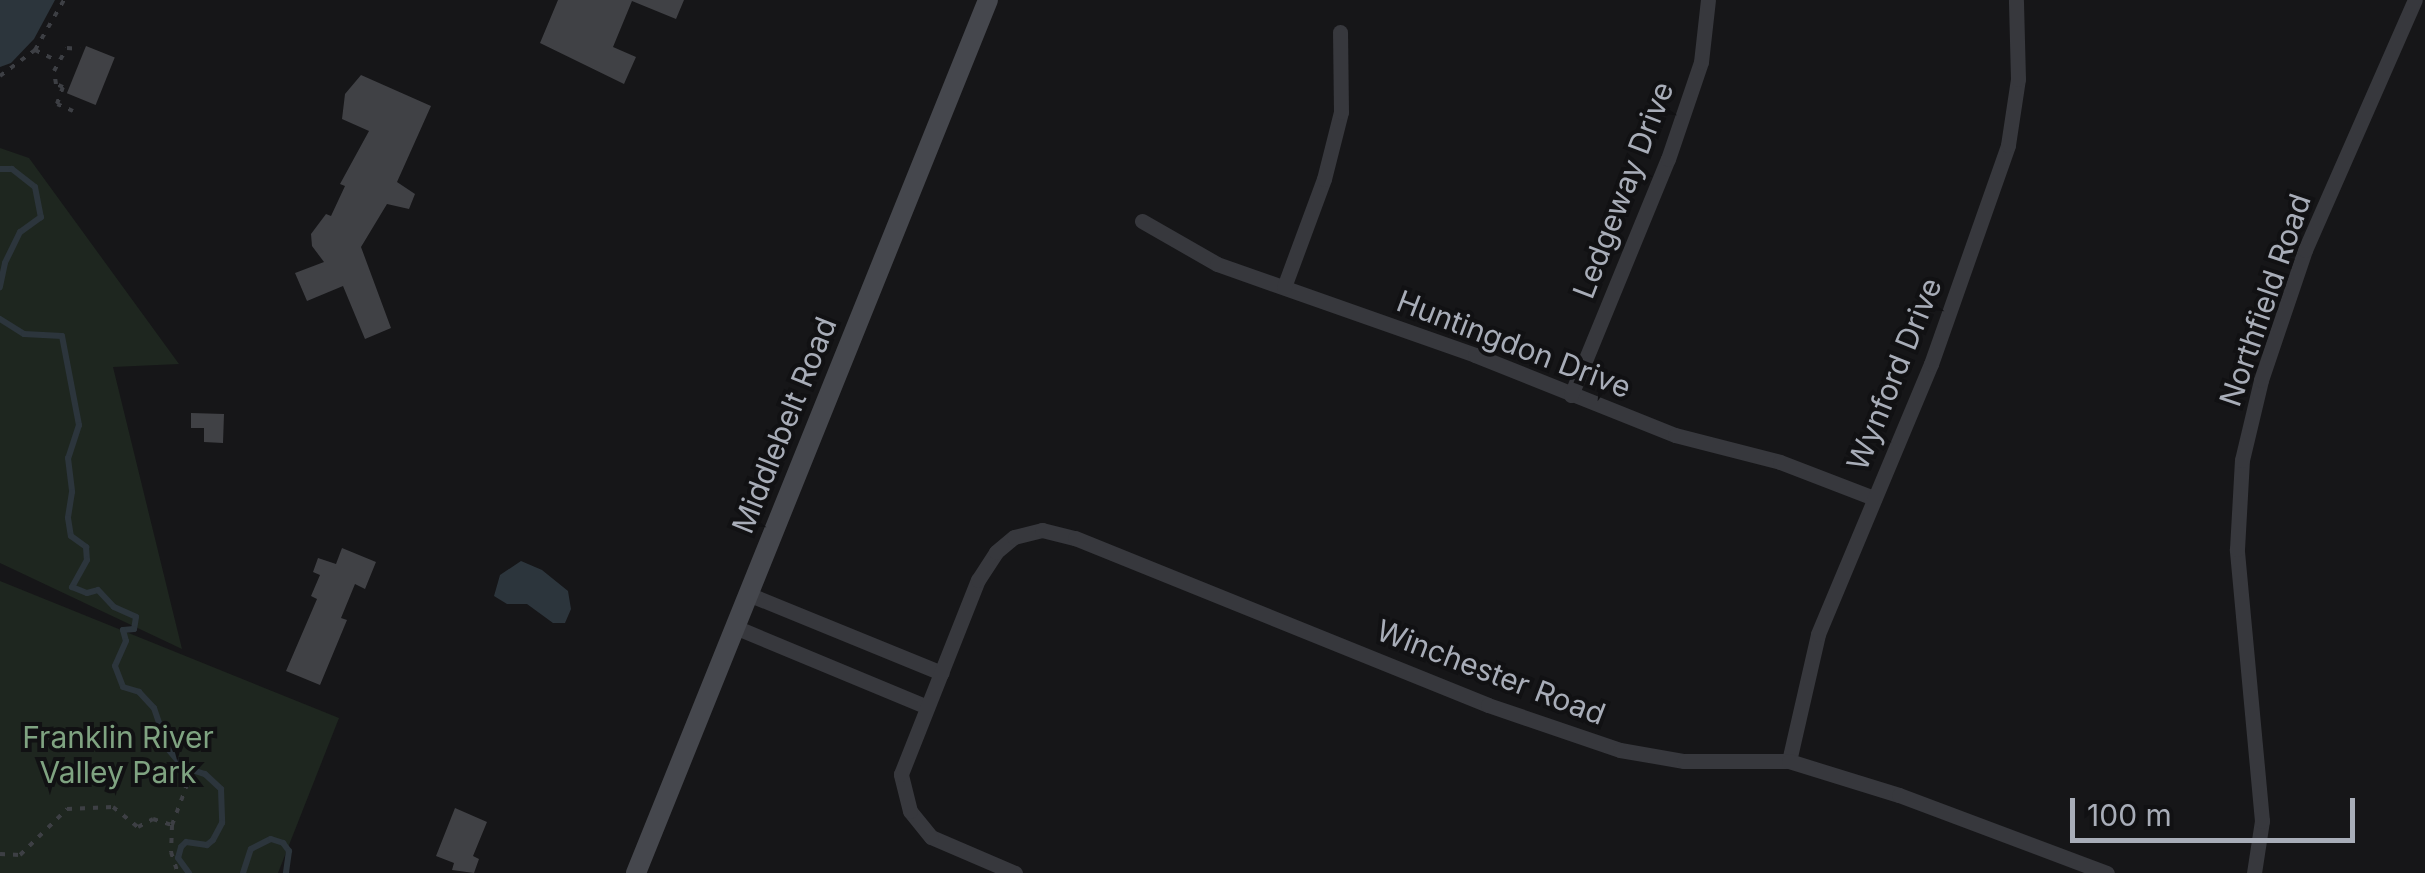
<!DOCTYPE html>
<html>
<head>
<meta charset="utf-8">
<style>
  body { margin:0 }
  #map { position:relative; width:2425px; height:873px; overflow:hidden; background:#161618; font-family:Inter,sans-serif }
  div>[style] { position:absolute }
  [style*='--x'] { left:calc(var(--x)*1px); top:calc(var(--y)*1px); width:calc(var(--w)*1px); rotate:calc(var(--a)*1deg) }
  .green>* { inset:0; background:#1e261f }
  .water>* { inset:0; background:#2c353c }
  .stream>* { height:6px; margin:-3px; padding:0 3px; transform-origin:3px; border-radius:3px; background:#2c353c }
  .building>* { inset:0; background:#404145; transform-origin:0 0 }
  .path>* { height:4px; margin-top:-2px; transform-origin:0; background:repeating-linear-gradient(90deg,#3d3f44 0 5px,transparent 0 13px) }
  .street>* { height:15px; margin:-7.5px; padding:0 7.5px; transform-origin:7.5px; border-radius:7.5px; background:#37383d }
  .secondary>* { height:20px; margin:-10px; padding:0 10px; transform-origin:10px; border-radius:10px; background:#45474d }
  span { translate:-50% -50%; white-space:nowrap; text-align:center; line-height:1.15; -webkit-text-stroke:8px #111113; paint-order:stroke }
  .street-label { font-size:30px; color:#a8adb8 }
  .park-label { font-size:30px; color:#7fa381 }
  .scale { position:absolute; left:2070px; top:798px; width:285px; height:45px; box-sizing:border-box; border:5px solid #a8adb8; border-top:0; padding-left:12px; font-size:30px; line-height:35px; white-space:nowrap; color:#a8adb8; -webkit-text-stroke:8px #111113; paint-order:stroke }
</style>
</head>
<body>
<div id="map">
  <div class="green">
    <div style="clip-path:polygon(0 148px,29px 158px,179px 364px,113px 367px,182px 649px,0 563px)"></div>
    <div style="clip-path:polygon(0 581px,339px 718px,278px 873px,0 873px)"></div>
  </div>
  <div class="water">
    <div style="clip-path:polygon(0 0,55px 0,34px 39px,11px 63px,0 67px)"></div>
    <div style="clip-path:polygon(521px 561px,542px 570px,568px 591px,571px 609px,565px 623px,553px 623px,527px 604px,507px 604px,494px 596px,500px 575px)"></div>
  </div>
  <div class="stream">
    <div style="--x:0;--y:169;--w:12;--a:0"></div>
    <div style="--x:12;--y:169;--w:29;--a:38"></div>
    <div style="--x:35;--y:187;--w:31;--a:79"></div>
    <div style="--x:41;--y:217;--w:26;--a:144"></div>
    <div style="--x:20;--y:232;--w:34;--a:116"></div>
    <div style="--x:5;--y:263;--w:25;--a:102"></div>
    <div style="--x:0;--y:319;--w:28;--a:32"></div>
    <div style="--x:24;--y:334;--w:38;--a:3"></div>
    <div style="--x:62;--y:336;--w:91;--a:79.2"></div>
    <div style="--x:79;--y:425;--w:35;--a:108"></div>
    <div style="--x:68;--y:458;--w:34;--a:83"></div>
    <div style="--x:72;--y:492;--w:26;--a:99"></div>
    <div style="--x:68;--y:518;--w:18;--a:81"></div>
    <div style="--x:71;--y:536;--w:19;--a:36"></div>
    <div style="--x:86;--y:547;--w:13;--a:86"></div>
    <div style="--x:87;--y:560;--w:31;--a:119"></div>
    <div style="--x:72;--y:587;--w:16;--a:22"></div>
    <div style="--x:87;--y:593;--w:11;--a:-15"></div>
    <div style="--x:98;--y:590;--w:23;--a:47"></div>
    <div style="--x:114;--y:607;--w:24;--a:24"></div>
    <div style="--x:136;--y:617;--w:12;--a:99"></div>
    <div style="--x:134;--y:629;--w:11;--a:175"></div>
    <div style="--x:123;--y:630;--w:11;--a:75"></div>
    <div style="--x:126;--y:641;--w:27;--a:114"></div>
    <div style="--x:115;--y:666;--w:22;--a:69"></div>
    <div style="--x:123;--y:687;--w:17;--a:17"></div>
    <div style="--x:139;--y:692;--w:22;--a:47"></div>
    <div style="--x:154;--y:708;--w:43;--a:71.1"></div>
    <div style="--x:168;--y:749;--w:23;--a:50"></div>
    <div style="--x:183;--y:767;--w:23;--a:18"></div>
    <div style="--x:205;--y:774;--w:22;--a:43"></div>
    <div style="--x:221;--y:789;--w:34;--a:88"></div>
    <div style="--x:222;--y:823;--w:19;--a:118"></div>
    <div style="--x:213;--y:840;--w:8;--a:140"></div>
    <div style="--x:207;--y:845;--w:21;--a:-172"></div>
    <div style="--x:186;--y:842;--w:7;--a:135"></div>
    <div style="--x:181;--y:847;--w:11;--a:105"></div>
    <div style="--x:178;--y:858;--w:19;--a:54"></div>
    <div style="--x:243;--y:873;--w:25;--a:-72"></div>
    <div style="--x:251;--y:849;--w:22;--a:-27"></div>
    <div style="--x:271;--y:839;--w:13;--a:18"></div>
    <div style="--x:283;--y:843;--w:10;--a:53"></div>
    <div style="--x:289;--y:851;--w:22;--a:98"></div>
  </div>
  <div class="building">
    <div style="clip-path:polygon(558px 0,684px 0,676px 19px,632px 1px,613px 47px,636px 57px,624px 84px,540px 43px)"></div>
    <div style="left:86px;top:46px;width:31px;height:51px;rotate:22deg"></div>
    <div style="clip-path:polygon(361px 75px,431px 106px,397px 182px,415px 194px,409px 209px,387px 204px,361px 247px,391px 328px,365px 339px,343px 286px,307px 301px,295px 273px,324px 262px,312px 246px,311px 234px,326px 214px,331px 216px,345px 186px,340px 184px,369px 131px,342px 119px,345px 94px)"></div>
    <div style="clip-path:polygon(191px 413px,224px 414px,223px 443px,204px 442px,204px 428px,191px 428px)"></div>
    <div style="clip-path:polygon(342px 548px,376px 562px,365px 589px,355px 584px,341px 618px,347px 620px,320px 685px,286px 671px,317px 599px,311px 596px,320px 575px,313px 572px,318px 558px,336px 564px)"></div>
    <div style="clip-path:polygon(455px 808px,487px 822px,473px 856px,479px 859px,474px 873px,452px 870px,454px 863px,436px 856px)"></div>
  </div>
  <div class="path">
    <div style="--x:35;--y:50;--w:25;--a:26"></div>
    <div style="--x:0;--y:76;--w:44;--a:-36.6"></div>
    <div style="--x:35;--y:50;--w:58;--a:-59.9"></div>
    <div style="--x:73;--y:111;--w:17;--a:-156"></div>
    <div style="--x:57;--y:104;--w:18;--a:-71"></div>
    <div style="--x:63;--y:87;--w:8;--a:-157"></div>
    <div style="--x:56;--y:84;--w:13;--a:-99"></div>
    <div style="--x:54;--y:71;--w:26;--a:-61"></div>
    <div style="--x:67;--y:48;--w:13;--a:4"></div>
    <div style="--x:172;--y:825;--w:46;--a:-69.6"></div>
    <div style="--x:0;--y:854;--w:20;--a:3"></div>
    <div style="--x:20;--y:855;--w:66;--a:-44.4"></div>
    <div style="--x:67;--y:809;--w:46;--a:-2.5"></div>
    <div style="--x:113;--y:807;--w:32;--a:39"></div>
    <div style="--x:138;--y:827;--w:17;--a:-28"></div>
    <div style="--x:153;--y:819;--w:20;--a:18"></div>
    <div style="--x:172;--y:825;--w:27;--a:92"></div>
    <div style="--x:171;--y:852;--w:22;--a:72"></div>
  </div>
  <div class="street">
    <div style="--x:1142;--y:221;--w:86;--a:29.8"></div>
    <div style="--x:1217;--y:264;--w:274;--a:19.4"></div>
    <div style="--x:1475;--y:355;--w:215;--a:21.8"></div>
    <div style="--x:1675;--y:435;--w:108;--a:14.4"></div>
    <div style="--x:1780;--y:462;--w:101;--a:21"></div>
    <div style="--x:1284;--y:287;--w:115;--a:-69.7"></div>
    <div style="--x:1324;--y:179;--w:69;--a:-75.8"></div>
    <div style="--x:1341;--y:112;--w:80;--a:-90.7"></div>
    <div style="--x:1571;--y:395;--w:255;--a:-67.7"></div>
    <div style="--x:1668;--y:159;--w:102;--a:-71.2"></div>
    <div style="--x:1701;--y:62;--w:62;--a:-83.6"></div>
    <div style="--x:748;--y:594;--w:209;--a:22.2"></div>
    <div style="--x:735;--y:627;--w:208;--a:22.6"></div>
    <div style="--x:1789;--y:761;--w:130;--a:-77.1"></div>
    <div style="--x:1818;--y:634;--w:293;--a:-67.3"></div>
    <div style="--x:1931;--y:364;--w:232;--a:-70.6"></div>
    <div style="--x:2008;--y:145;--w:67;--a:-81.4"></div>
    <div style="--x:2018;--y:79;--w:79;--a:-91.5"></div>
    <div style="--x:1015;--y:873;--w:91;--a:-156.8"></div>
    <div style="--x:931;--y:837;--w:33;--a:-129"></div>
    <div style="--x:910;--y:811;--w:38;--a:-104"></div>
    <div style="--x:901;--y:774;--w:209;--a:-68.4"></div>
    <div style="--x:978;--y:580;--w:33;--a:-57"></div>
    <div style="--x:996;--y:552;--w:23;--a:-40"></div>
    <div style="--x:1014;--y:537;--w:29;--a:-14"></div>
    <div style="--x:1042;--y:530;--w:34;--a:14"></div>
    <div style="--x:1075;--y:538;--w:445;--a:22"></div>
    <div style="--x:1488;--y:705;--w:139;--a:18.8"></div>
    <div style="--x:1620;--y:750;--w:65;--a:9.8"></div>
    <div style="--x:1684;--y:761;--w:105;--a:0"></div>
    <div style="--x:1789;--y:761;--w:115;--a:17.2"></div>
    <div style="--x:1899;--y:795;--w:222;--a:20.6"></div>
    <div style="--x:2254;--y:873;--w:53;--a:-81.3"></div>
    <div style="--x:2262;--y:821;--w:273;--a:-95.3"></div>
    <div style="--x:2237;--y:549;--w:89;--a:-86.8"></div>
    <div style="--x:2242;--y:460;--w:82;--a:-76.6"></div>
    <div style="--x:2261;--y:380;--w:137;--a:-71.3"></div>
    <div style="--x:2305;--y:250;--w:273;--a:-66.3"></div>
  </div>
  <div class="secondary">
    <div style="--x:636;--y:873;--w:941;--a:-68.04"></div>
  </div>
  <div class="street-label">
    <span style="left:1623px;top:190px;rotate:-69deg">Ledgeway Drive</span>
    <span style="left:2265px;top:300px;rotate:-71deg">Northfield Road</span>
    <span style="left:1514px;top:344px;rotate:21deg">Huntingdon Drive</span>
    <span style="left:1894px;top:374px;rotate:-68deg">Wynford Drive</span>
    <span style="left:784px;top:425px;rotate:-68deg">Middlebelt Road</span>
    <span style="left:1491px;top:672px;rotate:21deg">Winchester Road</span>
  </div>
  <div class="park-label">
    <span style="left:118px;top:754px">Franklin River<br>Valley Park</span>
  </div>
  <div class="scale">100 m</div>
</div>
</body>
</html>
